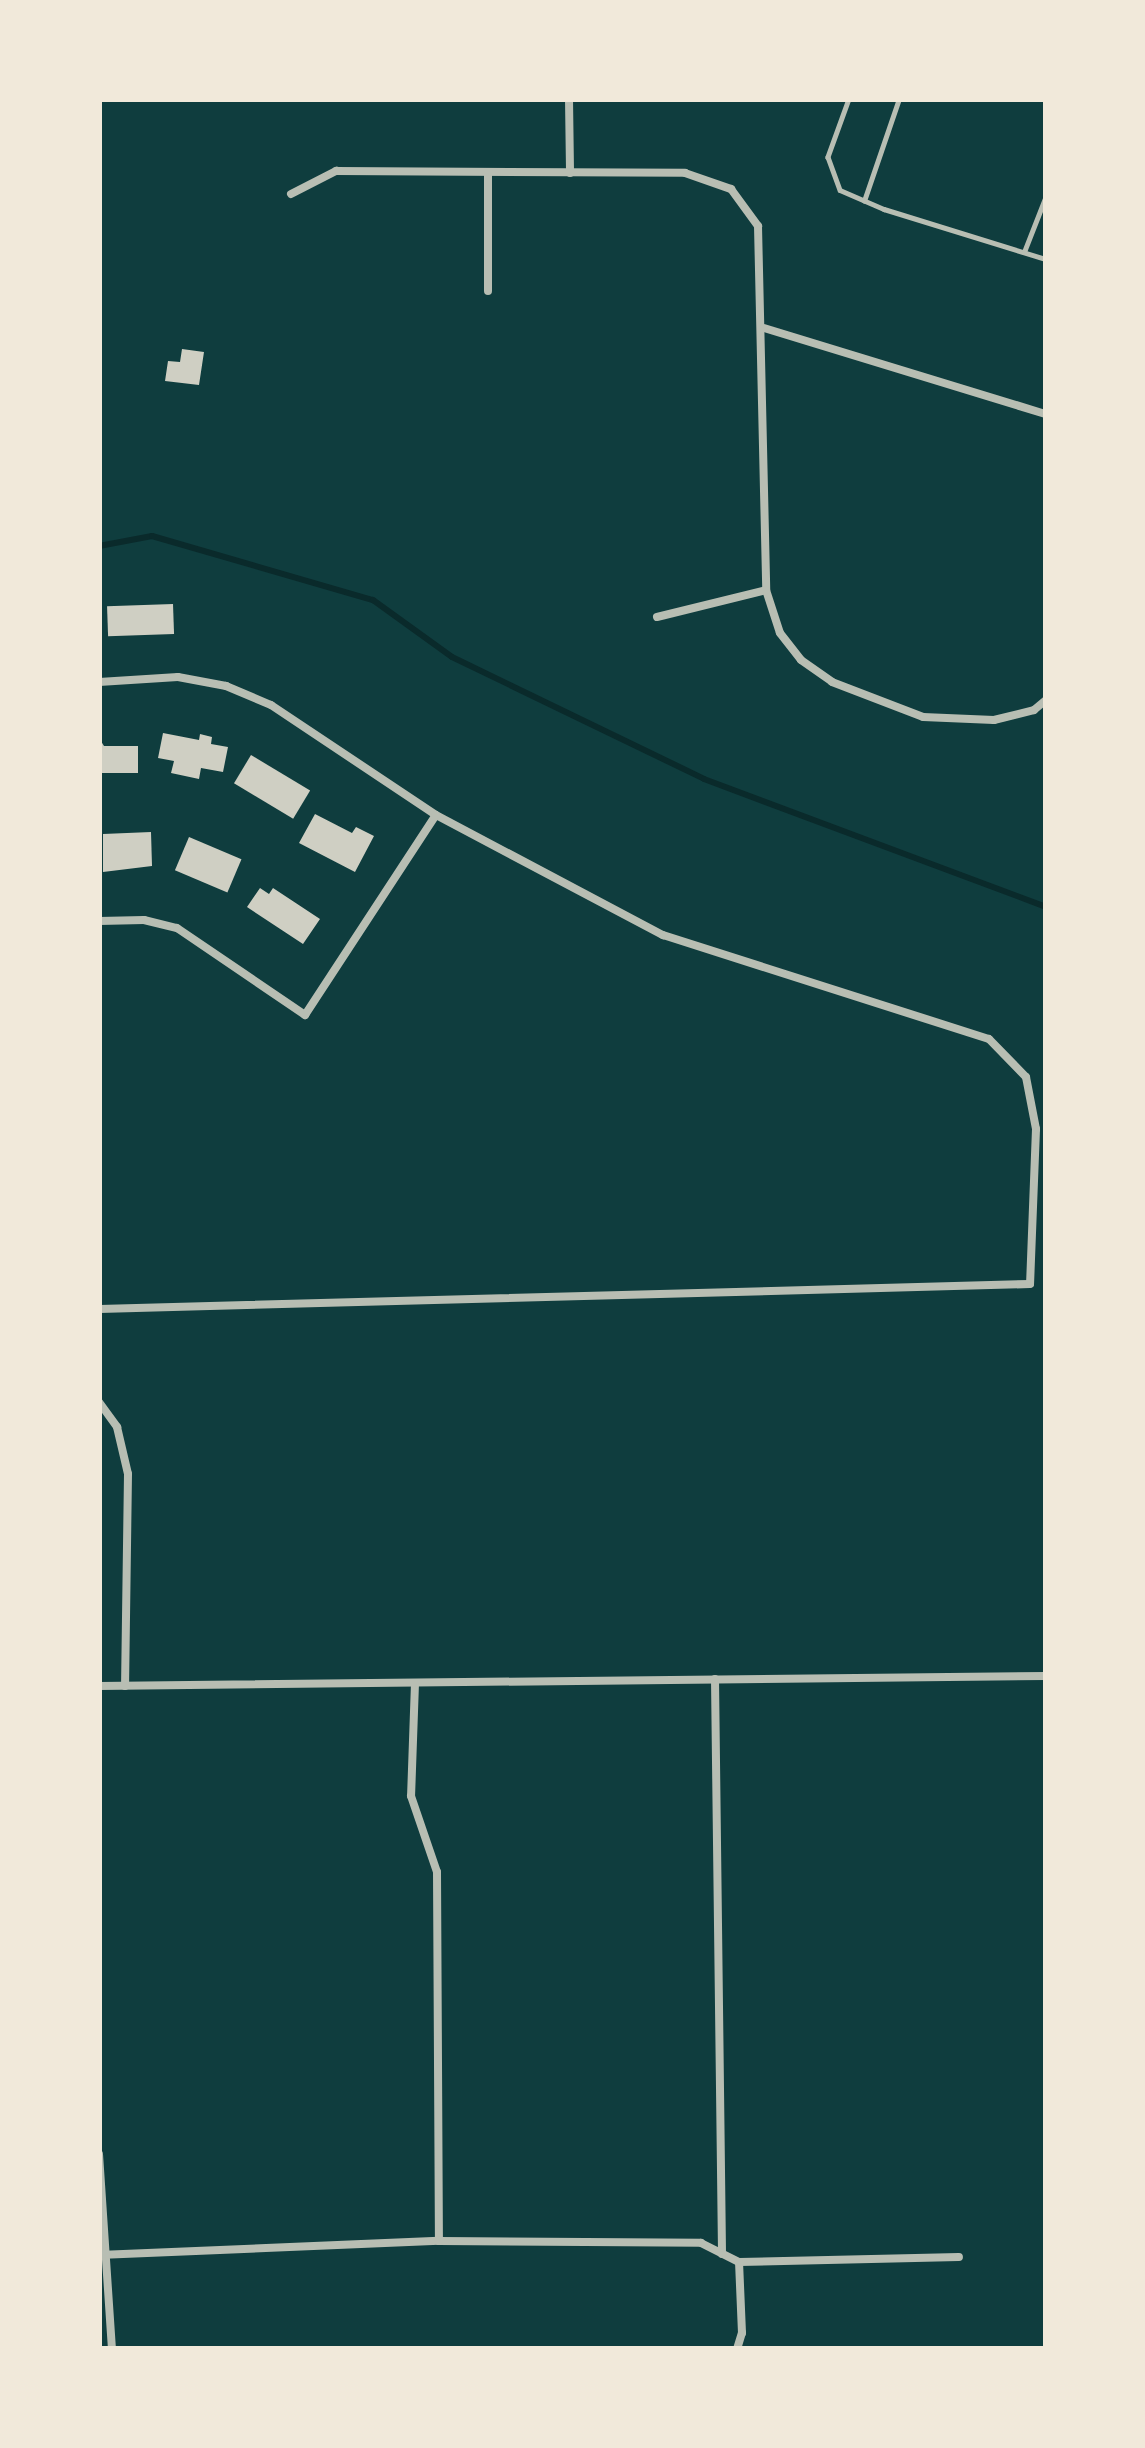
<!DOCTYPE html>
<html>
<head>
<meta charset="utf-8">
<style>
  body { margin:0 }
  #map { position:relative; width:1145px; height:2448px; overflow:hidden; background:#0f3d3e; font-family:Jost,sans-serif }
  div>[style] { position:absolute }
  [style*='--x'] { left:calc(var(--x)*1px); top:calc(var(--y)*1px); width:calc(var(--w)*1px); rotate:calc(var(--a)*1deg) }
  .stream>* { height:6px; margin:-3px; padding:0 3px; transform-origin:3px; border-radius:3px; background:#0a2a2b }
  .building>* { inset:0; background:#cfcfc3; transform-origin:0 0 }
  .service>* { height:4.5px; margin:-2.25px; padding:0 2.25px; transform-origin:2.25px; border-radius:2.25px; background:#b8beb3 }
  .minor>* { height:8px; margin:-4px; padding:0 4px; transform-origin:4px; border-radius:4px; background:#b8beb3 }
  span { translate:-50% -50%; white-space:nowrap; text-align:center; line-height:1.15; -webkit-text-stroke:12px #f1e9da; paint-order:stroke }
  .frame { position:absolute; inset:0; border:102px solid #f1e9da; pointer-events:none }
</style>
</head>
<body>
<div id="map">
  <div class="stream">
    <div style="--x:99;--y:546;--w:54;--a:-10.7"></div>
    <div style="--x:152;--y:536;--w:230;--a:16.2"></div>
    <div style="--x:373;--y:600;--w:97;--a:35.8"></div>
    <div style="--x:452;--y:657;--w:280;--a:25.8"></div>
    <div style="--x:704;--y:779;--w:365;--a:20.5"></div>
  </div>
  <div class="building">
    <div style="clip-path:polygon(182px 349px,204px 352px,199px 385px,165px 381px,168px 361px,180px 362px)"></div>
    <div style="left:173px;top:604px;width:30px;height:66px;rotate:88deg"></div>
    <div style="clip-path:polygon(163px 733px,199px 740px,200px 734px,212px 737px,211px 744px,228px 747px,223px 772px,201px 768px,199px 779px,171px 773px,174px 761px,158px 758px)"></div>
    <div style="clip-path:polygon(99px 738px,104px 746px,138px 746px,138px 773px,99px 773px)"></div>
    <div style="left:251px;top:755px;width:69px;height:33px;rotate:31deg"></div>
    <div style="clip-path:polygon(315px 814px,352px 833px,356px 827px,374px 836px,355px 872px,299px 843px)"></div>
    <div style="clip-path:polygon(151px 832px,152px 866px,103px 872px,103px 834px)"></div>
    <div style="left:189px;top:837px;width:57px;height:36px;rotate:23deg"></div>
    <div style="clip-path:polygon(260px 888px,269px 894px,273px 888px,320px 919px,303px 944px,247px 907px)"></div>
  </div>
  <div class="service">
    <div style="--x:849;--y:99;--w:62;--a:109.9"></div>
    <div style="--x:828;--y:157;--w:35;--a:70"></div>
    <div style="--x:840;--y:190;--w:48;--a:23.4"></div>
    <div style="--x:884;--y:209;--w:170;--a:17.2"></div>
    <div style="--x:864;--y:201;--w:108;--a:-71.1"></div>
    <div style="--x:1024;--y:252;--w:60;--a:-68.6"></div>
  </div>
  <div class="minor">
    <div style="--x:569;--y:99;--w:74;--a:89.2"></div>
    <div style="--x:488;--y:173;--w:118;--a:90"></div>
    <div style="--x:291;--y:194;--w:51;--a:-27.1"></div>
    <div style="--x:336;--y:171;--w:349;--a:0.3"></div>
    <div style="--x:685;--y:173;--w:49;--a:19.2"></div>
    <div style="--x:731;--y:189;--w:46;--a:53.9"></div>
    <div style="--x:758;--y:226;--w:364;--a:88.7"></div>
    <div style="--x:766;--y:590;--w:45;--a:72"></div>
    <div style="--x:780;--y:633;--w:34;--a:52"></div>
    <div style="--x:801;--y:660;--w:38;--a:35"></div>
    <div style="--x:832;--y:682;--w:97;--a:21"></div>
    <div style="--x:923;--y:717;--w:71;--a:2.4"></div>
    <div style="--x:994;--y:720;--w:41;--a:-14"></div>
    <div style="--x:1034;--y:710;--w:16;--a:-40"></div>
    <div style="--x:764;--y:328;--w:295;--a:17"></div>
    <div style="--x:657;--y:617;--w:112;--a:-13.9"></div>
    <div style="--x:99;--y:682;--w:79;--a:-3.6"></div>
    <div style="--x:178;--y:677;--w:49;--a:10.6"></div>
    <div style="--x:226;--y:686;--w:49;--a:22.9"></div>
    <div style="--x:271;--y:705;--w:198;--a:33.7"></div>
    <div style="--x:436;--y:815;--w:257;--a:27.9"></div>
    <div style="--x:663;--y:935;--w:342;--a:17.7"></div>
    <div style="--x:989;--y:1039;--w:53;--a:45.8"></div>
    <div style="--x:1026;--y:1077;--w:53;--a:79.1"></div>
    <div style="--x:1036;--y:1129;--w:155;--a:92.2"></div>
    <div style="--x:1030;--y:1284;--w:931;--a:178.46"></div>
    <div style="--x:99;--y:921;--w:45;--a:-1.3"></div>
    <div style="--x:144;--y:920;--w:34;--a:14"></div>
    <div style="--x:177;--y:928;--w:155;--a:34.2"></div>
    <div style="--x:305;--y:1015;--w:239;--a:-56.8"></div>
    <div style="--x:99;--y:1402;--w:31;--a:54"></div>
    <div style="--x:117;--y:1427;--w:48;--a:76.8"></div>
    <div style="--x:128;--y:1474;--w:212;--a:90.8"></div>
    <div style="--x:715;--y:1679;--w:575;--a:89.3"></div>
    <div style="--x:415;--y:1683;--w:113;--a:92"></div>
    <div style="--x:411;--y:1796;--w:80;--a:71.1"></div>
    <div style="--x:437;--y:1872;--w:369;--a:89.7"></div>
    <div style="--x:99;--y:1686;--w:947;--a:-0.61"></div>
    <div style="--x:99;--y:2154;--w:195;--a:86.2"></div>
    <div style="--x:99;--y:2255;--w:340;--a:-2.4"></div>
    <div style="--x:439;--y:2241;--w:262;--a:0.4"></div>
    <div style="--x:701;--y:2243;--w:42;--a:26.6"></div>
    <div style="--x:739;--y:2262;--w:220;--a:-1.3"></div>
    <div style="--x:737;--y:2349;--w:17;--a:-73"></div>
    <div style="--x:742;--y:2333;--w:71;--a:-92.4"></div>
  </div>
  <div class="frame"></div>
</div>
</body>
</html>
